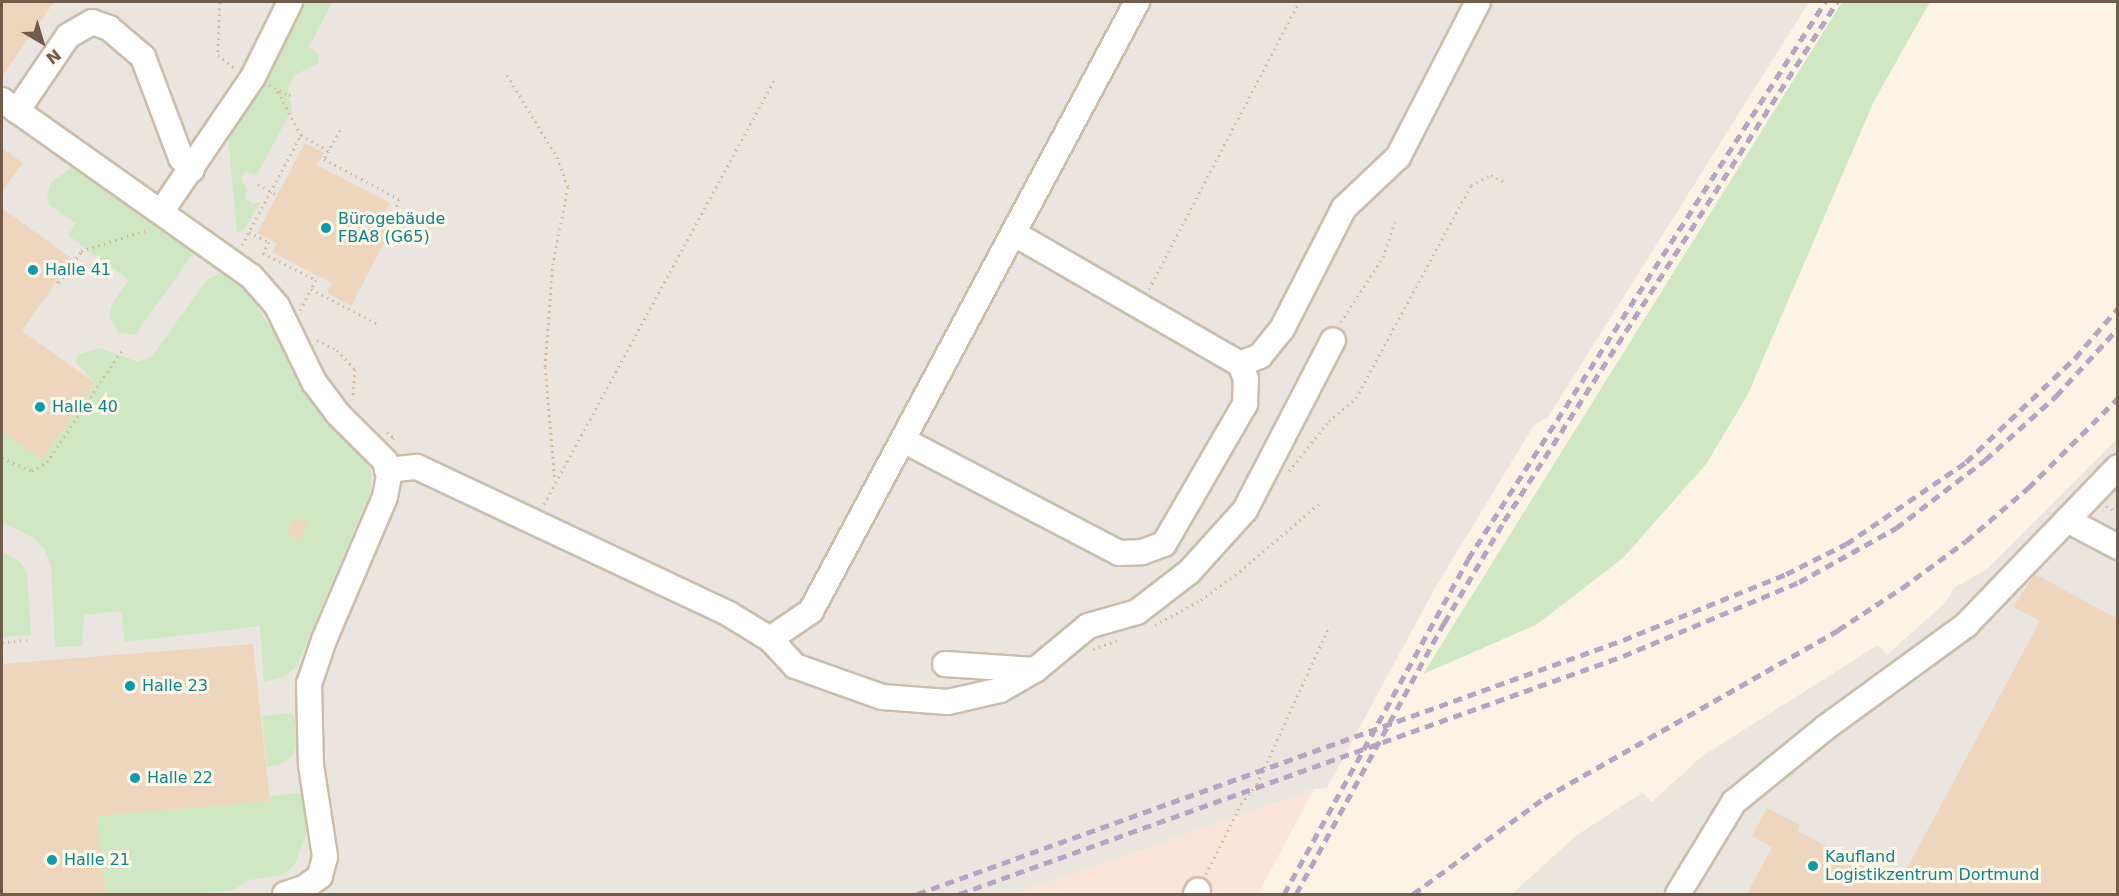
<!DOCTYPE html>
<html>
<head>
<meta charset="utf-8">
<style>
  body { margin:0 }
  #map { position:relative; width:2119px; height:896px; overflow:hidden; background:#fbf4e4; font-family:"DejaVu Sans",sans-serif }
  div>[style] { position:absolute }
  [style*='--x'] { left:calc(var(--x)*1px); top:calc(var(--y)*1px); width:calc(var(--w)*1px); rotate:calc(var(--a)*1deg) }
  .commercial>* { inset:0; background:#fae5d8 }
  .industrial>* { inset:0; background:#eae5de }
  .green>* { inset:0; background:#cfe7c3 }
  .building>* { inset:0; background:#eed5bd; transform-origin:0 0 }
  .path>* { height:3px; margin-top:-1.5px; transform-origin:0; background:repeating-linear-gradient(90deg,#d3b8a0 0 1.5px,transparent 0 6px) }
  .roads { filter:drop-shadow(2px 0 #cbbcab) drop-shadow(-2px 0 #cbbcab) drop-shadow(0 2px #cbbcab) drop-shadow(0 -2px #cbbcab) }
  .minor>* { height:24px; margin:-12px; padding:0 12px; transform-origin:12px; border-radius:12px; background:#fff }
  .rail>* { height:4.5px; margin-top:-2.25px; transform-origin:0; background:repeating-linear-gradient(90deg,#b7a3c3 0 9px,transparent 0 15px) }
  .dots>* { width:16px; height:16px; translate:-50% -50%; box-sizing:border-box; border:3px solid #fef8e9; border-radius:50% }
  span { translate:-50% -50%; white-space:nowrap; text-align:center; line-height:1.15; -webkit-text-stroke:6px #fef8e9; paint-order:stroke }
  .culture-label { font-size:16px; color:#0d838f }
  .left { translate:0 -50%; text-align:left }
  .frame { position:absolute; inset:0; border:3px solid #715c4b; pointer-events:none }
  .north { position:absolute; left:12px; top:12px; width:60px; height:60px; -webkit-text-stroke:4px #fef8e9; paint-order:stroke; rotate:142deg; font-size:16px; font-weight:700; line-height:24px; text-align:center; color:#715c4b }
  .north::after { content:''; display:block; margin:auto; width:21px; height:27px; background:#715c4b; clip-path:polygon(50% 0,100% 100%,50% 72%,0 100%) }
</style>
</head>
<body>
<div id="map">
  <div class="commercial">
    <div style="clip-path:polygon(1314px 789px,1258px 894px,1016px 894px)"></div>
  </div>
  <div class="industrial">
    <div style="clip-path:polygon(2px 2px,1809px 2px,1548px 417px,1534px 425px,1435px 588px,1327px 788px,1314px 789px,1016px 894px,2px 894px)"></div>
    <div style="clip-path:polygon(2117px 439px,2117px 894px,1512px 894px,1577px 835px,1642px 793px,1652px 802px,1701px 757px,1878px 645px,1887px 655px,1945px 603px,1954px 588px,1987px 569px)"></div>
  </div>
  <div class="green">
    <div style="clip-path:polygon(300px 2px,332px 2px,309px 47px,319px 54px,318px 64px,296px 74px,287px 87px,292px 109px,257px 175px,245px 172px,241px 179px,247px 189px,245px 198px,253px 204px,260px 202px,245px 228px,237px 233px,228px 135px,260px 85px)"></div>
    <div style="clip-path:polygon(1842px 2px,1930px 2px,1874px 101px,1748px 394px,1707px 463px,1623px 558px,1536px 625px,1423px 674px)"></div>
    <div style="clip-path:polygon(72px 167px,86px 171px,188px 245px,192px 255px,135px 335px,118px 332px,109px 316px,112px 304px,129px 280px,68px 235px,76px 223px,49px 205px,47px 195px,51px 183px)"></div>
    <div style="clip-path:polygon(219px 274px,238px 276px,262px 302px,257px 307px,287px 352px,309px 400px,366px 460px,372px 475px,370px 493px,296px 667px,284px 677px,264px 682px,260px 626px,125px 642px,121px 611px,84px 615px,82px 646px,55px 647px,51px 566px,44px 549px,34px 538px,2px 522px,2px 431px,43px 459px,95px 383px,75px 361px,78px 355px,99px 348px,138px 362px,151px 357px,208px 279px)"></div>
    <div style="clip-path:polygon(2px 551px,21px 563px,27px 573px,31px 635px,2px 637px)"></div>
    <div style="clip-path:polygon(292px 713px,298px 722px,299px 741px,293px 755px,279px 765px,267px 767px,262px 716px)"></div>
    <div style="clip-path:polygon(301px 793px,309px 825px,295px 864px,282px 875px,249px 880px,233px 890px,189px 894px,106px 894px,97px 816px,269px 801px,269px 796px)"></div>
  </div>
  <div class="building">
    <div style="clip-path:polygon(2px 2px,54px 2px,2px 76px)"></div>
    <div style="clip-path:polygon(305px 143px,324px 153px,317px 165px,390px 203px,383px 216px,395px 222px,351px 306px,327px 293px,332px 283px,272px 252px,277px 243px,257px 233px)"></div>
    <div style="clip-path:polygon(2px 148px,23px 163px,2px 191px)"></div>
    <div style="clip-path:polygon(2px 208px,72px 259px,22px 331px,95px 383px,42px 460px,2px 431px)"></div>
    <div style="left:295px;top:517px;width:15px;height:18px;rotate:28deg"></div>
    <div style="clip-path:polygon(2035px 574px,2118px 619px,2118px 894px,1747px 894px,1772px 847px,1752px 836px,1767px 808px,1800px 825px,1798px 831px,1898px 885px,2040px 621px,2013px 607px)"></div>
    <div style="clip-path:polygon(253px 644px,270px 801px,97px 816px,106px 894px,2px 894px,2px 664px)"></div>
  </div>
  <div class="path">
    <div style="--x:220;--y:2;--w:53;--a:92.2"></div>
    <div style="--x:218;--y:55;--w:23;--a:38"></div>
    <div style="--x:507;--y:75;--w:96;--a:58.6"></div>
    <div style="--x:557;--y:157;--w:32;--a:70"></div>
    <div style="--x:568;--y:187;--w:77;--a:101.2"></div>
    <div style="--x:553;--y:263;--w:104;--a:94.4"></div>
    <div style="--x:545;--y:367;--w:114;--a:85"></div>
    <div style="--x:269;--y:85;--w:22;--a:27"></div>
    <div style="--x:289;--y:95;--w:5;--a:-22"></div>
    <div style="--x:340;--y:130;--w:33;--a:119"></div>
    <div style="--x:324;--y:159;--w:85;--a:28.1"></div>
    <div style="--x:399;--y:199;--w:11;--a:112"></div>
    <div style="--x:395;--y:209;--w:38;--a:28"></div>
    <div style="--x:301;--y:135;--w:32;--a:30"></div>
    <div style="--x:258;--y:184;--w:22;--a:30"></div>
    <div style="--x:249;--y:232;--w:22;--a:27"></div>
    <div style="--x:269;--y:242;--w:13;--a:119"></div>
    <div style="--x:242;--y:245;--w:125;--a:-61.8"></div>
    <div style="--x:301;--y:135;--w:51;--a:-118.1"></div>
    <div style="--x:263;--y:253;--w:59;--a:27"></div>
    <div style="--x:316;--y:280;--w:10;--a:119"></div>
    <div style="--x:57;--y:281;--w:3;--a:45"></div>
    <div style="--x:59;--y:283;--w:39;--a:-55"></div>
    <div style="--x:81;--y:251;--w:72;--a:-17.7"></div>
    <div style="--x:1149;--y:289;--w:324;--a:-62.4"></div>
    <div style="--x:300;--y:310;--w:24;--a:-62"></div>
    <div style="--x:311;--y:289;--w:76;--a:27.6"></div>
    <div style="--x:1341;--y:322;--w:77;--a:-57.1"></div>
    <div style="--x:1383;--y:257;--w:37;--a:-71"></div>
    <div style="--x:317;--y:340;--w:22;--a:27"></div>
    <div style="--x:337;--y:350;--w:26;--a:47"></div>
    <div style="--x:355;--y:369;--w:30;--a:94"></div>
    <div style="--x:387;--y:432;--w:9;--a:41"></div>
    <div style="--x:394;--y:438;--w:4;--a:117"></div>
    <div style="--x:2;--y:458;--w:33;--a:23"></div>
    <div style="--x:32;--y:471;--w:17;--a:-31"></div>
    <div style="--x:47;--y:462;--w:138;--a:-56.2"></div>
    <div style="--x:1289;--y:471;--w:64;--a:-51.3"></div>
    <div style="--x:1329;--y:421;--w:35;--a:-40"></div>
    <div style="--x:1356;--y:398;--w:242;--a:-61.6"></div>
    <div style="--x:1471;--y:185;--w:22;--a:-27"></div>
    <div style="--x:1491;--y:175;--w:16;--a:27"></div>
    <div style="--x:544;--y:504;--w:486;--a:-61.5"></div>
    <div style="--x:2106;--y:506;--w:13;--a:27"></div>
    <div style="--x:1155;--y:625;--w:52;--a:-28.5"></div>
    <div style="--x:1201;--y:600;--w:49;--a:-36.6"></div>
    <div style="--x:1240;--y:571;--w:105;--a:-40.4"></div>
    <div style="--x:2;--y:642;--w:25;--a:-5"></div>
    <div style="--x:1093;--y:649;--w:27;--a:-20"></div>
    <div style="--x:1206;--y:874;--w:78;--a:-63.4"></div>
    <div style="--x:1241;--y:804;--w:26;--a:-51"></div>
    <div style="--x:1257;--y:784;--w:170;--a:-65.4"></div>
  </div>
  <div class="roads">
    <div class="minor">
      <div style="--x:2;--y:100;--w:305;--a:35.3"></div>
      <div style="--x:251;--y:276;--w:40;--a:49"></div>
      <div style="--x:277;--y:306;--w:85;--a:64"></div>
      <div style="--x:314;--y:382;--w:39;--a:53"></div>
      <div style="--x:337;--y:413;--w:68;--a:45"></div>
      <div style="--x:385;--y:461;--w:16;--a:75"></div>
      <div style="--x:389;--y:476;--w:21;--a:101"></div>
      <div style="--x:385;--y:497;--w:155;--a:113.1"></div>
      <div style="--x:324;--y:640;--w:46;--a:108.8"></div>
      <div style="--x:309;--y:684;--w:81;--a:88.6"></div>
      <div style="--x:311;--y:765;--w:93;--a:81.3"></div>
      <div style="--x:325;--y:857;--w:20;--a:105"></div>
      <div style="--x:320;--y:876;--w:20;--a:143"></div>
      <div style="--x:304;--y:888;--w:20;--a:162"></div>
      <div style="--x:17;--y:111;--w:91;--a:-55.8"></div>
      <div style="--x:68;--y:36;--w:28;--a:-30"></div>
      <div style="--x:92;--y:22;--w:18;--a:19"></div>
      <div style="--x:109;--y:28;--w:45;--a:40.5"></div>
      <div style="--x:143;--y:57;--w:108;--a:69.4"></div>
      <div style="--x:181;--y:158;--w:16;--a:47"></div>
      <div style="--x:161;--y:212;--w:163;--a:-55.7"></div>
      <div style="--x:253;--y:77;--w:84;--a:-63.7"></div>
      <div style="--x:1240;--y:364;--w:22;--a:-22"></div>
      <div style="--x:1260;--y:356;--w:35;--a:-51"></div>
      <div style="--x:1282;--y:329;--w:136;--a:-62.9"></div>
      <div style="--x:1344;--y:208;--w:74;--a:-43.4"></div>
      <div style="--x:1398;--y:157;--w:174;--a:-62.7"></div>
      <div style="--x:903;--y:440;--w:244;--a:27.6"></div>
      <div style="--x:1119;--y:553;--w:23;--a:-2"></div>
      <div style="--x:1142;--y:552;--w:23;--a:-20"></div>
      <div style="--x:1164;--y:544;--w:162;--a:-59.9"></div>
      <div style="--x:1245;--y:404;--w:25;--a:-88"></div>
      <div style="--x:1246;--y:379;--w:16;--a:-112"></div>
      <div style="--x:1240;--y:364;--w:262;--a:-150"></div>
      <div style="--x:387;--y:470;--w:30;--a:-6"></div>
      <div style="--x:417;--y:467;--w:345;--a:25.2"></div>
      <div style="--x:729;--y:614;--w:48;--a:31.4"></div>
      <div style="--x:770;--y:639;--w:50;--a:-34.3"></div>
      <div style="--x:811;--y:611;--w:691;--a:-61.84"></div>
      <div style="--x:2067;--y:520;--w:58;--a:27.9"></div>
      <div style="--x:770;--y:639;--w:37;--a:47"></div>
      <div style="--x:795;--y:666;--w:92;--a:19.6"></div>
      <div style="--x:882;--y:697;--w:66;--a:4.3"></div>
      <div style="--x:948;--y:702;--w:53;--a:-13"></div>
      <div style="--x:1000;--y:690;--w:40;--a:-29.7"></div>
      <div style="--x:1035;--y:670;--w:69;--a:-39.7"></div>
      <div style="--x:1088;--y:626;--w:51;--a:-15.9"></div>
      <div style="--x:1137;--y:612;--w:66;--a:-37.6"></div>
      <div style="--x:1189;--y:572;--w:84;--a:-47.9"></div>
      <div style="--x:1245;--y:510;--w:191;--a:-62.6"></div>
      <div style="--x:945;--y:664;--w:90;--a:3.8"></div>
      <div style="--x:1196;--y:894;--w:4;--a:-63"></div>
      <div style="--x:1678;--y:894;--w:108;--a:-58.7"></div>
      <div style="--x:1734;--y:802;--w:117;--a:-39.1"></div>
      <div style="--x:1825;--y:728;--w:175;--a:-36.1"></div>
      <div style="--x:1966;--y:625;--w:219;--a:-46.1"></div>
    </div>
  </div>
  <div class="rail">
    <div style="--x:917;--y:894;--w:750;--a:-19.79"></div>
    <div style="--x:1623;--y:640;--w:176;--a:-22"></div>
    <div style="--x:1786;--y:574;--w:67;--a:-26.6"></div>
    <div style="--x:1846;--y:544;--w:145;--a:-34.3"></div>
    <div style="--x:1966;--y:462;--w:151;--a:-43.7"></div>
    <div style="--x:2075;--y:358;--w:66;--a:-49.3"></div>
    <div style="--x:959;--y:894;--w:705;--a:-19.72"></div>
    <div style="--x:1623;--y:656;--w:191;--a:-22.8"></div>
    <div style="--x:1799;--y:582;--w:111;--a:-29.1"></div>
    <div style="--x:1896;--y:528;--w:112;--a:-37.4"></div>
    <div style="--x:1985;--y:460;--w:96;--a:-42"></div>
    <div style="--x:2056;--y:396;--w:92;--a:-47.6"></div>
    <div style="--x:1284;--y:894;--w:382;--a:-61.2"></div>
    <div style="--x:1468;--y:559;--w:662;--a:-57.34"></div>
    <div style="--x:1296;--y:894;--w:309;--a:-61.4"></div>
    <div style="--x:1444;--y:623;--w:118;--a:-59.5"></div>
    <div style="--x:1504;--y:521;--w:617;--a:-57.32"></div>
    <div style="--x:1413;--y:894;--w:162;--a:-36.2"></div>
    <div style="--x:1544;--y:798;--w:339;--a:-29.7"></div>
    <div style="--x:1838;--y:630;--w:77;--a:-33.3"></div>
    <div style="--x:1902;--y:588;--w:79;--a:-36.3"></div>
    <div style="--x:1966;--y:541;--w:82;--a:-40.5"></div>
    <div style="--x:2028;--y:488;--w:127;--a:-45"></div>
  </div>
  <div class="dots">
    <div style="left:326px;top:228px;background:#0f9aa8"></div>
    <div style="left:33px;top:270px;background:#0f9aa8"></div>
    <div style="left:40px;top:407px;background:#0f9aa8"></div>
    <div style="left:130px;top:686px;background:#0f9aa8"></div>
    <div style="left:135px;top:778px;background:#0f9aa8"></div>
    <div style="left:52px;top:860px;background:#0f9aa8"></div>
    <div style="left:1813px;top:866px;background:#0f9aa8"></div>
  </div>
  <div class="culture-label">
    <span class="left" style="left:338px;top:228px">Bürogebäude<br>FBA8 (G65)</span>
    <span class="left" style="left:45px;top:270px">Halle 41</span>
    <span class="left" style="left:52px;top:407px">Halle 40</span>
    <span class="left" style="left:142px;top:686px">Halle 23</span>
    <span class="left" style="left:147px;top:778px">Halle 22</span>
    <span class="left" style="left:1825px;top:866px">Kaufland<br>Logistikzentrum Dortmund</span>
    <span class="left" style="left:64px;top:860px">Halle 21</span>
  </div>
  <div class="frame"></div>
  <div class="north">N</div>
</div>
</body>
</html>
